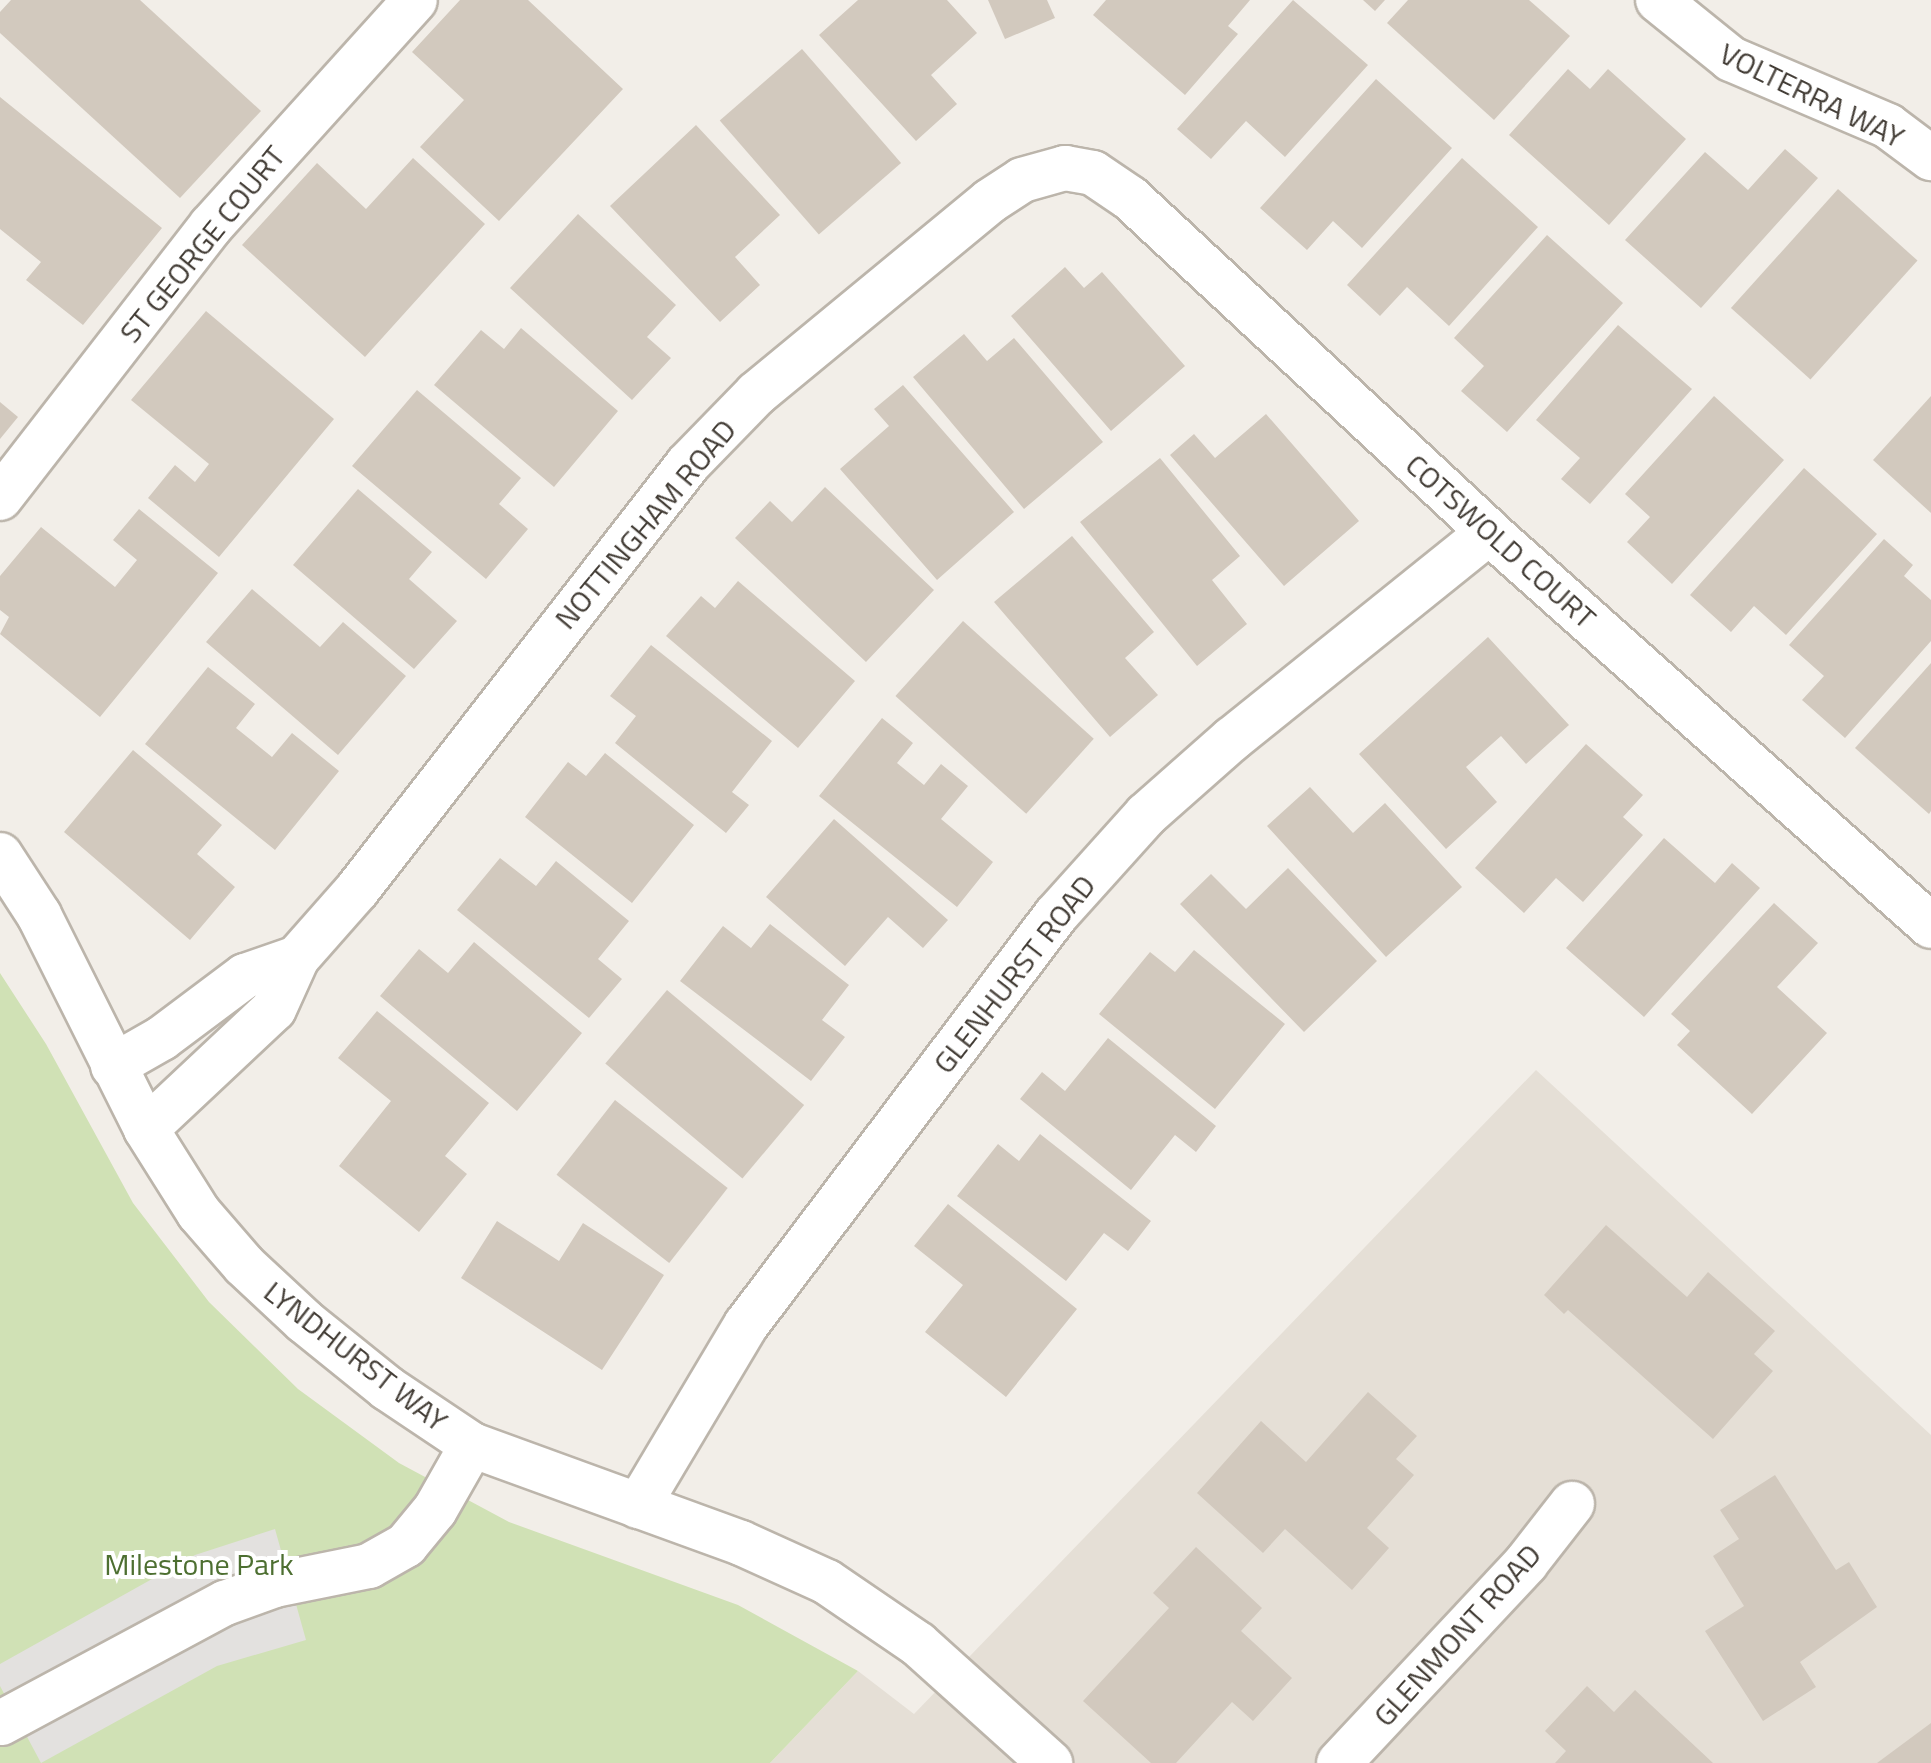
<!DOCTYPE html>
<html>
<head>
<meta charset="utf-8">
<style>
  body { margin:0 }
  #map { position:relative; width:1931px; height:1763px; overflow:hidden; background:#f2eee8; font-family:"Titillium Web",sans-serif }
  div>[style] { position:absolute }
  [style*='--x'] { left:calc(var(--x)*1px); top:calc(var(--y)*1px); width:calc(var(--w)*1px); rotate:calc(var(--a)*1deg) }
  .residential>* { inset:0; background:#e5dfd6 }
  .green>* { inset:0; background:#d0e1b5 }
  .parking>* { inset:0; background:#e3e1df }
  .building>* { inset:0; background:#d2c9be; transform-origin:0 0 }
  .roads { filter:drop-shadow(2px 0 #bcb5ab) drop-shadow(-2px 0 #bcb5ab) drop-shadow(0 2px #bcb5ab) drop-shadow(0 -2px #bcb5ab) }
  .minor>* { height:44px; margin:-22px; padding:0 22px; transform-origin:22px; border-radius:22px; background:#fff }
  span { translate:-50% -50%; white-space:nowrap; text-align:center; line-height:1.15; -webkit-text-stroke:8px #fff; paint-order:stroke }
  .street-label { font-size:30px; color:#443e37 }
  .park-label { font-size:30px; color:#4d6f31 }
</style>
</head>
<body>
<div id="map">
  <div class="residential">
    <div style="clip-path:polygon(1536px 1070px,1931px 1435px,1931px 1763px,770px 1763px,858px 1671px,914px 1714px)"></div>
  </div>
  <div class="green">
    <div style="clip-path:polygon(0 973px,46px 1044px,133px 1203px,209px 1302px,298px 1389px,399px 1463px,509px 1522px,738px 1605px,858px 1671px,770px 1763px,0 1763px)"></div>
  </div>
  <div class="parking">
    <div style="clip-path:polygon(275px 1529px,306px 1640px,217px 1666px,41px 1763px,0 1686px,0 1664px,195px 1555px)"></div>
  </div>
  <div class="building">
    <div style="clip-path:polygon(11px 0,140px 0,261px 111px,180px 198px,0 33px,0 12px)"></div>
    <div style="clip-path:polygon(460px 0,528px 0,623px 89px,499px 221px,420px 147px,464px 100px,412px 52px)"></div>
    <div style="clip-path:polygon(858px 0,947px 0,977px 33px,931px 75px,957px 104px,916px 141px,819px 35px)"></div>
    <div style="clip-path:polygon(988px 0,1047px 0,1055px 18px,1005px 39px)"></div>
    <div style="clip-path:polygon(1106px 0,1250px 0,1228px 26px,1238px 34px,1185px 95px,1093px 15px)"></div>
    <div style="clip-path:polygon(1293px 0,1368px 65px,1285px 157px,1246px 121px,1211px 159px,1177px 129px)"></div>
    <div style="clip-path:polygon(1363px 0,1385px 0,1375px 11px)"></div>
    <div style="clip-path:polygon(1408px 0,1529px 0,1570px 36px,1494px 120px,1387px 23px)"></div>
    <div style="left:802px;top:49px;width:151px;height:109px;rotate:49deg"></div>
    <div style="clip-path:polygon(1568px 69px,1590px 89px,1608px 69px,1686px 139px,1609px 225px,1509px 135px)"></div>
    <div style="clip-path:polygon(1376px 79px,1452px 148px,1362px 248px,1333px 221px,1307px 250px,1260px 208px)"></div>
    <div style="clip-path:polygon(0 97px,162px 228px,83px 325px,26px 280px,41px 262px,0 229px)"></div>
    <div style="clip-path:polygon(696px 125px,780px 215px,735px 257px,760px 285px,720px 322px,610px 206px)"></div>
    <div style="clip-path:polygon(1785px 149px,1818px 178px,1701px 308px,1625px 240px,1705px 152px,1748px 190px)"></div>
    <div style="clip-path:polygon(413px 158px,485px 224px,365px 357px,242px 245px,317px 163px,366px 209px)"></div>
    <div style="clip-path:polygon(1462px 158px,1538px 227px,1449px 326px,1407px 287px,1380px 316px,1347px 285px)"></div>
    <div style="left:1838px;top:189px;width:107px;height:160px;rotate:42deg"></div>
    <div style="clip-path:polygon(578px 214px,676px 305px,647px 337px,671px 358px,632px 400px,510px 288px)"></div>
    <div style="clip-path:polygon(1547px 235px,1623px 303px,1507px 432px,1461px 391px,1484px 366px,1454px 338px)"></div>
    <div style="clip-path:polygon(1065px 267px,1084px 288px,1102px 272px,1185px 366px,1111px 431px,1011px 316px)"></div>
    <div style="clip-path:polygon(206px 311px,334px 419px,219px 557px,148px 498px,175px 465px,195px 482px,209px 464px,131px 400px)"></div>
    <div style="clip-path:polygon(1618px 325px,1692px 389px,1590px 504px,1561px 479px,1580px 458px,1536px 420px)"></div>
    <div style="clip-path:polygon(521px 328px,618px 411px,554px 487px,434px 385px,481px 330px,504px 349px)"></div>
    <div style="clip-path:polygon(964px 334px,987px 361px,1014px 338px,1103px 442px,1024px 509px,913px 377px)"></div>
    <div style="clip-path:polygon(903px 385px,1014px 512px,937px 580px,840px 469px,889px 426px,874px 409px)"></div>
    <div style="clip-path:polygon(417px 390px,521px 478px,499px 504px,528px 529px,486px 579px,352px 466px)"></div>
    <div style="clip-path:polygon(1714px 396px,1784px 460px,1672px 584px,1627px 542px,1650px 517px,1625px 494px)"></div>
    <div style="clip-path:polygon(1931px 396px,1931px 513px,1873px 460px)"></div>
    <div style="clip-path:polygon(0 402px,18px 417px,0 439px)"></div>
    <div style="clip-path:polygon(1266px 414px,1359px 521px,1284px 586px,1170px 455px,1194px 434px,1215px 458px)"></div>
    <div style="clip-path:polygon(1160px 458px,1240px 556px,1212px 580px,1247px 624px,1197px 666px,1080px 522px)"></div>
    <div style="clip-path:polygon(1804px 468px,1877px 534px,1786px 635px,1754px 606px,1731px 632px,1690px 595px)"></div>
    <div style="clip-path:polygon(825px 487px,934px 590px,866px 662px,735px 538px,770px 501px,792px 522px)"></div>
    <div style="clip-path:polygon(358px 489px,432px 552px,409px 579px,457px 621px,414px 669px,293px 565px)"></div>
    <div style="clip-path:polygon(139px 509px,218px 573px,100px 717px,0 634px,9px 617px,0 610px,0 576px,41px 527px,115px 587px,137px 560px,113px 540px)"></div>
    <div style="clip-path:polygon(1072px 536px,1154px 632px,1125px 658px,1158px 695px,1110px 737px,994px 602px)"></div>
    <div style="clip-path:polygon(1884px 539px,1913px 565px,1904px 576px,1931px 600px,1931px 641px,1845px 738px,1802px 700px,1824px 676px,1789px 645px)"></div>
    <div style="clip-path:polygon(738px 581px,855px 681px,798px 748px,666px 636px,701px 596px,715px 608px)"></div>
    <div style="clip-path:polygon(252px 589px,320px 647px,343px 622px,406px 676px,338px 755px,206px 642px)"></div>
    <div style="left:963px;top:621px;width:176px;height:101px;rotate:42deg"></div>
    <div style="clip-path:polygon(1488px 637px,1569px 725px,1526px 764px,1501px 736px,1466px 767px,1497px 802px,1446px 849px,1359px 754px)"></div>
    <div style="clip-path:polygon(651px 645px,772px 741px,732px 792px,749px 805px,726px 833px,615px 743px,636px 716px,610px 696px)"></div>
    <div style="clip-path:polygon(1931px 663px,1931px 811px,1929px 814px,1855px 748px)"></div>
    <div style="clip-path:polygon(208px 667px,255px 704px,236px 728px,272px 757px,292px 733px,339px 771px,275px 850px,145px 744px)"></div>
    <div style="clip-path:polygon(882px 718px,913px 743px,897px 763px,924px 785px,941px 764px,968px 786px,941px 819px,993px 862px,957px 907px,819px 796px)"></div>
    <div style="clip-path:polygon(1586px 744px,1643px 795px,1623px 817px,1643px 835px,1583px 902px,1556px 878px,1524px 913px,1475px 868px)"></div>
    <div style="clip-path:polygon(133px 750px,222px 825px,197px 854px,235px 887px,190px 940px,64px 832px)"></div>
    <div style="clip-path:polygon(605px 753px,694px 825px,632px 903px,525px 817px,568px 762px,586px 776px)"></div>
    <div style="clip-path:polygon(1310px 787px,1353px 833px,1385px 803px,1462px 887px,1386px 957px,1267px 826px)"></div>
    <div style="clip-path:polygon(834px 819px,948px 920px,923px 948px,888px 917px,845px 966px,766px 897px)"></div>
    <div style="clip-path:polygon(1664px 838px,1715px 883px,1732px 863px,1760px 888px,1644px 1017px,1566px 948px)"></div>
    <div style="clip-path:polygon(500px 858px,536px 886px,556px 861px,629px 921px,598px 959px,622px 979px,589px 1018px,457px 910px)"></div>
    <div style="clip-path:polygon(1288px 868px,1377px 961px,1304px 1032px,1180px 904px,1211px 874px,1246px 909px)"></div>
    <div style="clip-path:polygon(1774px 903px,1818px 943px,1777px 987px,1827px 1033px,1752px 1114px,1677px 1045px,1690px 1031px,1671px 1014px)"></div>
    <div style="clip-path:polygon(770px 924px,849px 985px,822px 1020px,845px 1037px,811px 1081px,680px 981px,723px 926px,751px 948px)"></div>
    <div style="clip-path:polygon(474px 942px,582px 1033px,517px 1111px,380px 996px,419px 949px,448px 973px)"></div>
    <div style="clip-path:polygon(1194px 950px,1285px 1024px,1215px 1109px,1099px 1014px,1150px 952px,1175px 972px)"></div>
    <div style="left:667px;top:990px;width:179px;height:96px;rotate:40deg"></div>
    <div style="clip-path:polygon(377px 1011px,489px 1103px,445px 1156px,467px 1174px,419px 1232px,339px 1166px,391px 1101px,338px 1058px)"></div>
    <div style="clip-path:polygon(1108px 1038px,1216px 1126px,1196px 1152px,1175px 1135px,1131px 1190px,1020px 1099px,1042px 1072px,1065px 1091px)"></div>
    <div style="left:615px;top:1100px;width:143px;height:95px;rotate:38deg"></div>
    <div style="clip-path:polygon(1040px 1134px,1151px 1221px,1128px 1251px,1104px 1233px,1066px 1281px,957px 1196px,998px 1144px,1019px 1161px)"></div>
    <div style="clip-path:polygon(948px 1204px,1077px 1309px,1006px 1397px,925px 1332px,963px 1285px,914px 1246px)"></div>
    <div style="clip-path:polygon(497px 1221px,559px 1261px,583px 1223px,664px 1275px,602px 1370px,461px 1278px)"></div>
    <div style="clip-path:polygon(1606px 1225px,1687px 1297px,1708px 1272px,1775px 1331px,1754px 1354px,1773px 1371px,1713px 1439px,1568px 1310px,1564px 1314px,1544px 1295px)"></div>
    <div style="clip-path:polygon(1368px 1392px,1417px 1436px,1396px 1459px,1414px 1475px,1367px 1528px,1389px 1548px,1352px 1590px,1285px 1529px,1263px 1553px,1197px 1493px,1261px 1421px,1306px 1462px)"></div>
    <div style="clip-path:polygon(1775px 1475px,1836px 1570px,1849px 1562px,1877px 1607px,1800px 1662px,1816px 1687px,1763px 1721px,1705px 1631px,1744px 1606px,1713px 1556px,1739px 1539px,1720px 1510px)"></div>
    <div style="clip-path:polygon(1196px 1547px,1262px 1608px,1241px 1631px,1292px 1678px,1253px 1721px,1232px 1702px,1176px 1763px,1151px 1763px,1083px 1701px,1169px 1608px,1153px 1593px)"></div>
    <div style="clip-path:polygon(1587px 1686px,1614px 1712px,1635px 1690px,1713px 1763px,1555px 1763px,1566px 1751px,1545px 1731px)"></div>
    <div style="clip-path:polygon(1931px 1723px,1931px 1763px,1877px 1763px)"></div>
  </div>
  <div class="roads">
    <div class="minor">
      <div style="--x:1658;--y:0;--w:94;--a:38.9"></div>
      <div style="--x:1731;--y:59;--w:171;--a:23.1"></div>
      <div style="--x:1888;--y:126;--w:54;--a:36.7"></div>
      <div style="--x:0;--y:498;--w:344;--a:-52.2"></div>
      <div style="--x:211;--y:226;--w:304;--a:-47.9"></div>
      <div style="--x:0;--y:855;--w:72;--a:57"></div>
      <div style="--x:39;--y:915;--w:239;--a:63.4"></div>
      <div style="--x:146;--y:1129;--w:99;--a:57.8"></div>
      <div style="--x:199;--y:1213;--w:69;--a:49.1"></div>
      <div style="--x:244;--y:1265;--w:82;--a:43"></div>
      <div style="--x:304;--y:1321;--w:107;--a:38.9"></div>
      <div style="--x:387;--y:1388;--w:102;--a:33.8"></div>
      <div style="--x:472;--y:1445;--w:286;--a:20"></div>
      <div style="--x:741;--y:1543;--w:94;--a:24.4"></div>
      <div style="--x:827;--y:1582;--w:110;--a:34.3"></div>
      <div style="--x:918;--y:1644;--w:178;--a:42"></div>
      <div style="--x:113;--y:1066;--w:56;--a:-29.7"></div>
      <div style="--x:162;--y:1038;--w:104;--a:-36.8"></div>
      <div style="--x:245;--y:976;--w:55;--a:-19.1"></div>
      <div style="--x:146;--y:1129;--w:175;--a:-43.2"></div>
      <div style="--x:274;--y:1009;--w:56;--a:-65.7"></div>
      <div style="--x:297;--y:958;--w:91;--a:-48.6"></div>
      <div style="--x:357;--y:890;--w:539;--a:-52.15"></div>
      <div style="--x:688;--y:464;--w:98;--a:-45.8"></div>
      <div style="--x:756;--y:394;--w:303;--a:-39.5"></div>
      <div style="--x:990;--y:201;--w:38;--a:-33"></div>
      <div style="--x:1022;--y:180;--w:45;--a:-15.6"></div>
      <div style="--x:1065;--y:168;--w:28;--a:10"></div>
      <div style="--x:1093;--y:173;--w:45;--a:34"></div>
      <div style="--x:1130;--y:198;--w:490;--a:42.9"></div>
      <div style="--x:1489;--y:532;--w:592;--a:41.71"></div>
      <div style="--x:638;--y:1506;--w:211;--a:-59.2"></div>
      <div style="--x:746;--y:1325;--w:514;--a:-52.91"></div>
      <div style="--x:1056;--y:915;--w:135;--a:-48"></div>
      <div style="--x:1146;--y:815;--w:115;--a:-41.5"></div>
      <div style="--x:1232;--y:739;--w:330;--a:-38.8"></div>
      <div style="--x:1;--y:1723;--w:254;--a:-28.2"></div>
      <div style="--x:225;--y:1603;--w:53;--a:-19.8"></div>
      <div style="--x:275;--y:1585;--w:96;--a:-11.4"></div>
      <div style="--x:369;--y:1566;--w:43;--a:-29.6"></div>
      <div style="--x:406;--y:1545;--w:45;--a:-50.4"></div>
      <div style="--x:435;--y:1510;--w:75;--a:-60.4"></div>
      <div style="--x:1339;--y:1763;--w:274;--a:-46.9"></div>
      <div style="--x:1526;--y:1563;--w:75;--a:-52.1"></div>
    </div>
  </div>
  <div class="street-label">
    <span style="left:1812px;top:95px;rotate:26deg">VOLTERRA WAY</span>
    <span style="left:202px;top:244px;rotate:-51deg">ST GEORGE COURT</span>
    <span style="left:645px;top:524px;rotate:-50deg">NOTTINGHAM ROAD</span>
    <span style="left:1501px;top:541px;rotate:42deg">COTSWOLD COURT</span>
    <span style="left:1014px;top:974px;rotate:-52deg">GLENHURST ROAD</span>
    <span style="left:356px;top:1356px;rotate:38deg">LYNDHURST WAY</span>
    <span style="left:1457px;top:1635px;rotate:-48deg">GLENMONT ROAD</span>
  </div>
  <div class="park-label">
    <span style="left:199px;top:1564px">Milestone Park</span>
  </div>
</div>
</body>
</html>
